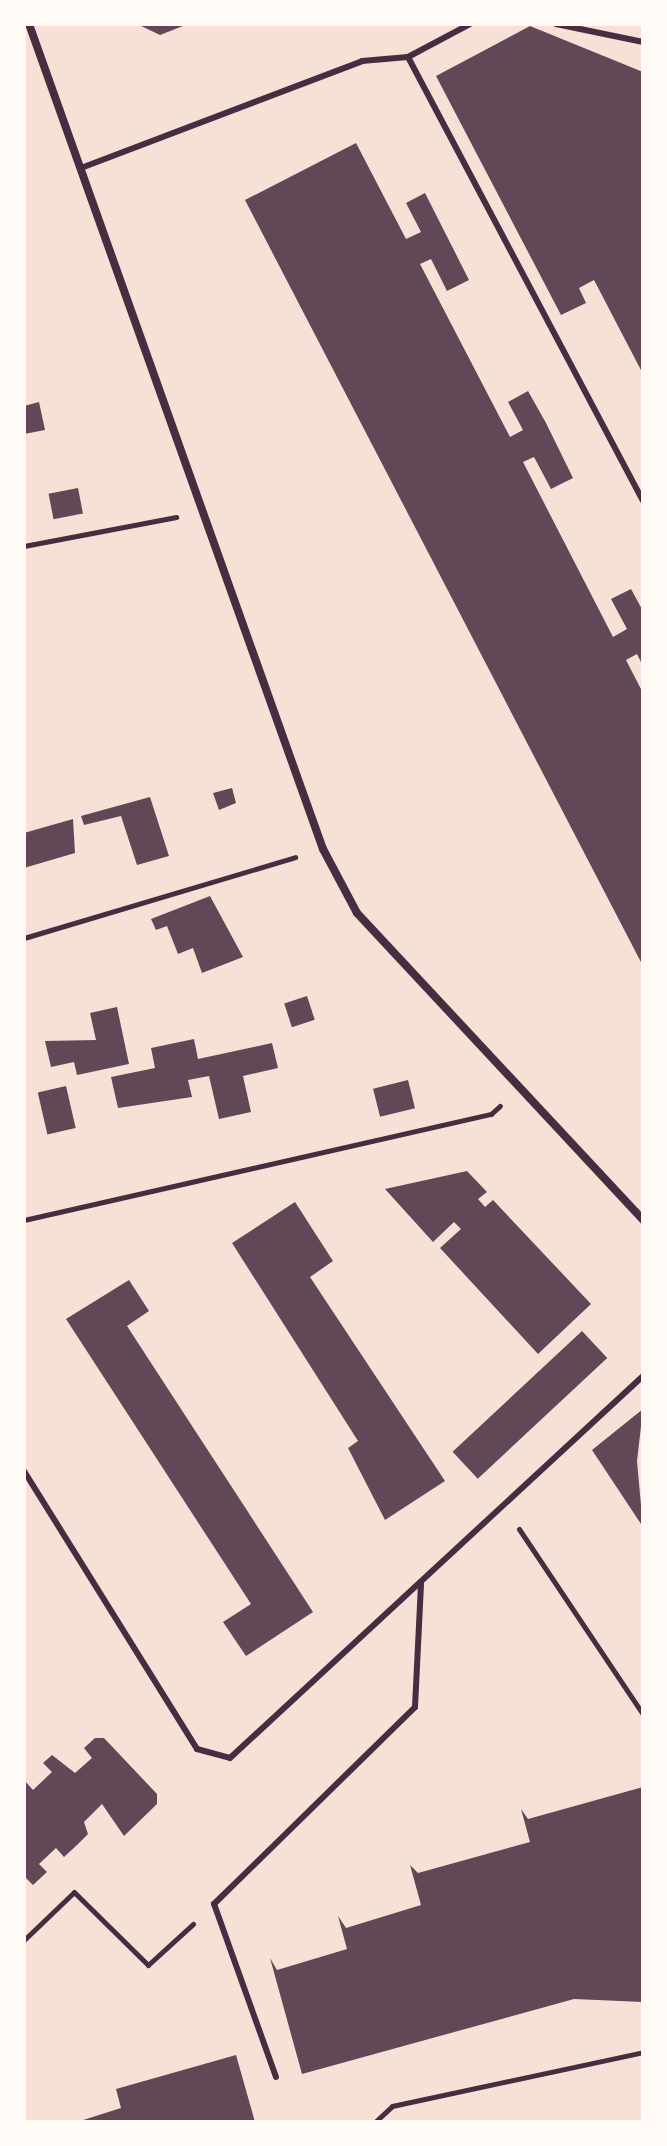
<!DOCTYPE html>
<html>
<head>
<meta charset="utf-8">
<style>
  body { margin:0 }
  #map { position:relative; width:667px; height:2146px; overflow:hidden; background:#f7e1d7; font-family:Poppins,sans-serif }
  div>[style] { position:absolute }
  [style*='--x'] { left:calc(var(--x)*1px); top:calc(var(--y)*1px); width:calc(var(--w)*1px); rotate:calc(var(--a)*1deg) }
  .building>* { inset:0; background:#644757; transform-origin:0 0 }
  .path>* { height:5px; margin:-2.5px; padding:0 2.5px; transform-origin:2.5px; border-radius:2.5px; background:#4a2c40 }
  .service>* { height:6px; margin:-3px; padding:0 3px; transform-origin:3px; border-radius:3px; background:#4a2c40 }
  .minor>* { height:8px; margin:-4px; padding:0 4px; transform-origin:4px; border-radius:4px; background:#4a2c40 }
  span { translate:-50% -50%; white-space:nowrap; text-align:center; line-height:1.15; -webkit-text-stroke:8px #fffaf5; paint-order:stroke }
  .frame { position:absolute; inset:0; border:26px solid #fffaf5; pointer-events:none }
</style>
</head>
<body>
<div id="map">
  <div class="building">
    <div style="clip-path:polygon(137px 24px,188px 24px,160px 35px)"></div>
    <div style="clip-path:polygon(530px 26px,643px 72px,643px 374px,594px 280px,579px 288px,586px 303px,561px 315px,436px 76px)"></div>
    <div style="clip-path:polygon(356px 143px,406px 239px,421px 232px,406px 203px,425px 193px,469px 280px,447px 291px,431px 259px,420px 264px,510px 437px,523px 430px,508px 402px,528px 391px,546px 423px,573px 478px,551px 489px,534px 457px,523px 462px,613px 637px,627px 629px,611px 599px,631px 589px,643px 611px,643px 666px,637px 654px,626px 660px,643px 693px,643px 966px,245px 200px)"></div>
    <div style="clip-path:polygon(39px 402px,45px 430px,24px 434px,24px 406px)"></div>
    <div style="left:78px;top:488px;width:26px;height:30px;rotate:79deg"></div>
    <div style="clip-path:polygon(232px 788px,236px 803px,219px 810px,213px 793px)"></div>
    <div style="clip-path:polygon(150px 797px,169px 856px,137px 865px,121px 816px,84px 825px,81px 816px)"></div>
    <div style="clip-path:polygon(73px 819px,75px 853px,24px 868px,24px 833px)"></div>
    <div style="clip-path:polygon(210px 896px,243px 957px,202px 973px,193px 948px,178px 954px,167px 926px,156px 930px,151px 919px)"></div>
    <div style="left:307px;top:996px;width:25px;height:24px;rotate:72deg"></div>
    <div style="clip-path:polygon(117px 1007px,129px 1064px,77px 1075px,74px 1062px,51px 1067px,45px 1041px,96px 1040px,90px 1013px)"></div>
    <div style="clip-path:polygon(194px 1039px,198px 1059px,272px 1043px,278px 1068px,243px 1076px,251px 1112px,219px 1119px,209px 1076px,188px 1080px,192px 1097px,118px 1108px,111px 1077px,155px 1068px,151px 1048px)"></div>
    <div style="left:408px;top:1080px;width:29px;height:36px;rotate:76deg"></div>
    <div style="left:66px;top:1086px;width:43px;height:29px;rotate:77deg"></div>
    <div style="clip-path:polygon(467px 1171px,487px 1192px,478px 1199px,485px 1207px,493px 1200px,591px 1304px,538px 1354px,440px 1248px,461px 1229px,454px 1222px,433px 1242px,385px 1189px)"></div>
    <div style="clip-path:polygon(295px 1202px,333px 1261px,310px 1277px,445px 1481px,385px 1520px,348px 1448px,358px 1441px,232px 1243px)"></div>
    <div style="clip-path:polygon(129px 1280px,149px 1311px,127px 1326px,313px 1612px,246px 1656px,223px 1622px,251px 1604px,66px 1319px)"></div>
    <div style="left:582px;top:1331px;width:37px;height:177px;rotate:47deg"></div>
    <div style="clip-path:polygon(643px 1409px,637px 1461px,643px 1527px,592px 1450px)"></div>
    <div style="clip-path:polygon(95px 1738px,104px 1738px,157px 1794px,157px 1804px,124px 1836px,102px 1804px,84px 1822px,88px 1834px,77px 1845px,64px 1857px,56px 1848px,39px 1864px,47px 1872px,33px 1885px,24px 1876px,24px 1780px,33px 1790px,52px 1772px,43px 1763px,52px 1755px,75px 1773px,92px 1758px,84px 1748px)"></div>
    <div style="clip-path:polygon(643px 1787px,643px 2002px,574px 1999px,302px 2074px,270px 1958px,277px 1970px,347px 1949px,338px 1916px,346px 1928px,421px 1905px,410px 1865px,418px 1873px,530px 1842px,521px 1809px,528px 1819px)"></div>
    <div style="clip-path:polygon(236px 2055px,255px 2122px,77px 2122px,121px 2108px,116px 2089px)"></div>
  </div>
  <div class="path">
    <div style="--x:24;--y:546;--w:155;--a:-10.8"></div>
    <div style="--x:24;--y:938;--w:283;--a:-16.6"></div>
    <div style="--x:24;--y:1220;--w:479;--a:-12.8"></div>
    <div style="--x:491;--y:1114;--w:12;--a:-42"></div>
    <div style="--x:519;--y:1529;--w:223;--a:56.2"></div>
    <div style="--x:24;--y:1940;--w:69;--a:-43.8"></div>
    <div style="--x:74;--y:1892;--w:104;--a:44.6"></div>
    <div style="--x:148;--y:1965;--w:61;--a:-42.3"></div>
    <div style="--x:375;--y:2122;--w:23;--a:-43"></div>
    <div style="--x:392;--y:2106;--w:257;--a:-12.1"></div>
  </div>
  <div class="service">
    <div style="--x:556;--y:24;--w:89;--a:11.7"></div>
    <div style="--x:408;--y:57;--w:502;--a:62.11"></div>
    <div style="--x:81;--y:168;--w:301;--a:-20.8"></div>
    <div style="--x:362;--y:61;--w:46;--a:-5"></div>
    <div style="--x:408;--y:57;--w:70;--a:-28"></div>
    <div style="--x:24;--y:1471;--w:327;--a:58.1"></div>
    <div style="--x:197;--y:1749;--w:34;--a:15"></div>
    <div style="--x:230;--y:1758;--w:563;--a:-42.77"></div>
    <div style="--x:276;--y:2077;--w:184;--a:-109.7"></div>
    <div style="--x:214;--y:1904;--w:281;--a:-44.4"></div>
    <div style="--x:415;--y:1707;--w:124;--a:-87.2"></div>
  </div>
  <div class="minor">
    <div style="--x:29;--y:24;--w:876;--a:70.39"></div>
    <div style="--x:323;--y:849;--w:72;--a:62"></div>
    <div style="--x:357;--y:913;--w:420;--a:47"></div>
  </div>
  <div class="frame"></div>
</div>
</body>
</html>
